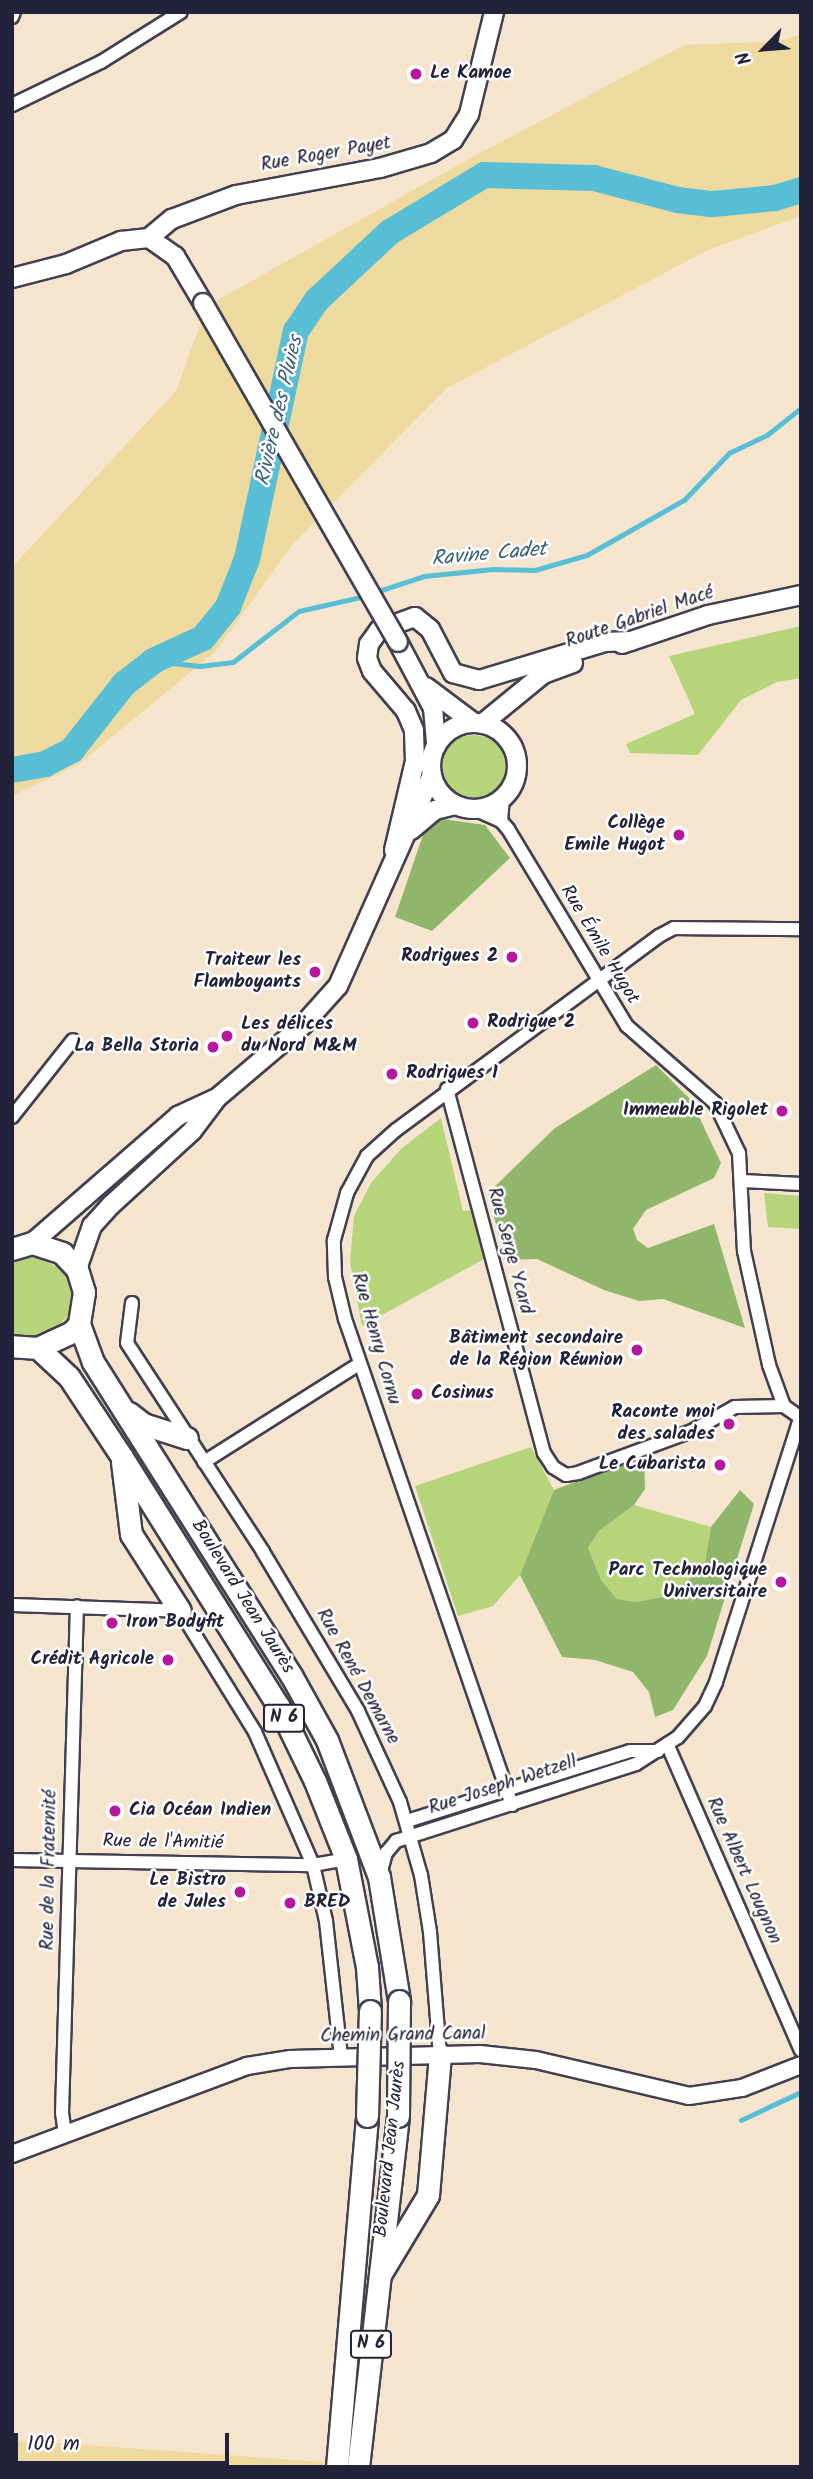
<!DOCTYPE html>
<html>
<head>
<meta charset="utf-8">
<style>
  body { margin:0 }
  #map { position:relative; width:813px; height:2479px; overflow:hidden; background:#f6e5ce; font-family:Kalam,sans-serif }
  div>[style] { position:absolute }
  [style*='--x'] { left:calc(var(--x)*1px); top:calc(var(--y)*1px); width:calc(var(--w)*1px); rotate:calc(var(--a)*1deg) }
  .green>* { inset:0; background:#b6d57b }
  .round { border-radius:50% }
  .forest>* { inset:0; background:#90b66b }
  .sand>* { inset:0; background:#eeda9e }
  .stream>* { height:4.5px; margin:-2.25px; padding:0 2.25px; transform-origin:2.25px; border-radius:2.25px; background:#58bed5 }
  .river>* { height:26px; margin:-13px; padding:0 13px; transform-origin:13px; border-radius:13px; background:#58bed5 }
  .roads { filter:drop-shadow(2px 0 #423f51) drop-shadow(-2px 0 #423f51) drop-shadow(0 2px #423f51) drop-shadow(0 -2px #423f51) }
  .minor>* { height:12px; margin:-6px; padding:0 6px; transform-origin:6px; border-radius:6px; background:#fff }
  .tertiary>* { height:16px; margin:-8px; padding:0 8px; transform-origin:8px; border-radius:8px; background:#fff }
  .secondary>* { height:18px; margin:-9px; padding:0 9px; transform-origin:9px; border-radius:9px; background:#fff }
  .secondary>.ring { margin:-9px; padding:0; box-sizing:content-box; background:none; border:18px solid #fff; border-radius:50% }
  .primary>* { height:21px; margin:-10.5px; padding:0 10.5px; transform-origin:10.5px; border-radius:10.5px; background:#fff }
  .bridges { filter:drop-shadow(2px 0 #423f51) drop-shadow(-2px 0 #423f51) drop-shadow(0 2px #423f51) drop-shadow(0 -2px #423f51) }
  .secondary-bridge>* { height:18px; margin:-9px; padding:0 9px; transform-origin:9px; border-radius:9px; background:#fff }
  .primary-bridge>* { height:21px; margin:-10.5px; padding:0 10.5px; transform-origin:10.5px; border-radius:10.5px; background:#fff }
  .dots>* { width:19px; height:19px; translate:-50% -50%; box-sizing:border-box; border:4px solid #fff; border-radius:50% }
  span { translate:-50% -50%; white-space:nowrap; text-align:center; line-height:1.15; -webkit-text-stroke:5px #fff; paint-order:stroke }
  .shield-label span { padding:2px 5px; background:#fff; border:2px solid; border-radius:5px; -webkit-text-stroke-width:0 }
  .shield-label { font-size:18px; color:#22223b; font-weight:700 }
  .poi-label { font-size:19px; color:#22223b; font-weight:700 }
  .left { translate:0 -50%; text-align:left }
  .right { translate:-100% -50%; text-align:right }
  .street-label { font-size:19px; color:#22223b }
  .water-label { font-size:21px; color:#386079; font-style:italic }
  .frame { position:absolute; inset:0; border:14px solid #22223b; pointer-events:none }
  .north { position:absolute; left:729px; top:14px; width:70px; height:70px; -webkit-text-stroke:5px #fff; paint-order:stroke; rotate:245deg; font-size:19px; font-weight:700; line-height:28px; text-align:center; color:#22223b }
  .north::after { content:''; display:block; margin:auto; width:24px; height:32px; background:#22223b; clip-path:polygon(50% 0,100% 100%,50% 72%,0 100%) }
  .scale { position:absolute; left:14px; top:2433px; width:215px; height:32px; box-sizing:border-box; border:4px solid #22223b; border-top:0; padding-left:9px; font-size:21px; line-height:24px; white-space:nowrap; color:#22223b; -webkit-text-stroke:5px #fff; paint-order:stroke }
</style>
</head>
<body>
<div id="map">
  <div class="green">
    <div style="clip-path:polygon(801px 626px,801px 678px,777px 682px,741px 700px,698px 755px,630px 753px,626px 744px,695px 714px,669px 656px)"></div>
    <div class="round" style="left:440px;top:735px;width:68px;height:68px"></div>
    <div style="clip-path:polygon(441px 1118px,463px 1211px,472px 1210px,484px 1259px,362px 1326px,350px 1262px,354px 1216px,371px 1183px,402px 1148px)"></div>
    <div style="clip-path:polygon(764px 1193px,801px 1196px,801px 1229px,768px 1227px)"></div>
    <div style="clip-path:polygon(33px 1255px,64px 1270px,74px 1290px,71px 1313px,47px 1337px,24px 1339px,12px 1335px,12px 1260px)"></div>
    <div style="clip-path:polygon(531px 1447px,554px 1490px,520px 1575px,493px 1606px,458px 1616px,415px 1486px)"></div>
    <div style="clip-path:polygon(634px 1505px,711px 1527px,705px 1562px,690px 1579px,662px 1597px,636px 1602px,617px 1599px,601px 1580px,588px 1548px,599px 1531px)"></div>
  </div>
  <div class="forest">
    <div style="clip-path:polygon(443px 819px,485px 825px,510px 858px,432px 931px,395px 917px,425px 829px)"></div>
    <div style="clip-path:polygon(656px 1065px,691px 1100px,721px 1163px,714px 1178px,646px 1210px,633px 1229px,637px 1240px,648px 1248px,714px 1224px,745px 1328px,663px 1299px,639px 1301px,604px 1290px,537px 1259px,505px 1260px,488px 1193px,555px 1128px)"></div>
    <div style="clip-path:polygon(644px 1456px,645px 1489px,634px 1505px,599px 1531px,588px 1548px,601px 1580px,617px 1599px,636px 1602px,662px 1597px,690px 1579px,705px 1562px,711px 1527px,740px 1490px,754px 1504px,707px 1656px,673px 1710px,655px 1717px,649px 1692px,633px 1672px,595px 1660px,562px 1657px,520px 1575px,554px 1490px)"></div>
  </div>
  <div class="sand">
    <div style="clip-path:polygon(801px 34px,801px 216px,708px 250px,447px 388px,293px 544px,215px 652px,79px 764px,12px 796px,12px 567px,176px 391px,207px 306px,465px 161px,684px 45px,780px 41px)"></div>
    <div style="clip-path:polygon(12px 2440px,172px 2451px,393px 2467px,12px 2467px)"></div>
  </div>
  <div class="stream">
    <div style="--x:373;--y:593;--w:54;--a:-18.4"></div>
    <div style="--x:424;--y:576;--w:69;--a:-5.8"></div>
    <div style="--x:493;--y:569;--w:42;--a:1.4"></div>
    <div style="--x:535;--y:570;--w:54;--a:-16.1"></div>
    <div style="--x:587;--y:555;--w:112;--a:-29.6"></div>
    <div style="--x:684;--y:500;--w:65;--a:-46.2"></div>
    <div style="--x:729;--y:453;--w:42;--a:-25.3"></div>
    <div style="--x:767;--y:435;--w:43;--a:-38.5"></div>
    <div style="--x:153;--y:661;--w:47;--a:6.1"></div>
    <div style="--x:200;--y:666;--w:33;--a:-7"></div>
    <div style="--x:233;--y:662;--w:83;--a:-37.7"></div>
    <div style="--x:299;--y:611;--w:68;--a:-12.8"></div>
    <div style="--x:741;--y:2120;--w:66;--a:-25"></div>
  </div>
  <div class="river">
    <div style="--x:12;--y:770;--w:34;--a:-10"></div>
    <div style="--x:45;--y:764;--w:30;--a:-27"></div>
    <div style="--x:72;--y:750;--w:84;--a:-51.8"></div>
    <div style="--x:124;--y:684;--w:37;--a:-38"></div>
    <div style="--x:153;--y:661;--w:55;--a:-24.7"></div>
    <div style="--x:203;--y:638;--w:40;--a:-51"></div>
    <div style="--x:228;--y:607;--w:52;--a:-68.4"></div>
    <div style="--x:247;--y:559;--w:233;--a:-77.9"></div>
    <div style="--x:296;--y:331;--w:37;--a:-56"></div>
    <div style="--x:317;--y:300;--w:100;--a:-43"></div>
    <div style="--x:390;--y:232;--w:110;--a:-31.2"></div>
    <div style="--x:484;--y:175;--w:110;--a:1.6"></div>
    <div style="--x:594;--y:178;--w:87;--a:14.7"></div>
    <div style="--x:678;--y:200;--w:35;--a:7"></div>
    <div style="--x:713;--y:204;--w:62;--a:-5.5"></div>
    <div style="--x:775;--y:198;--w:27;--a:-17"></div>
  </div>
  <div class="roads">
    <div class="minor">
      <div style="--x:12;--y:17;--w:5;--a:-68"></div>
      <div style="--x:12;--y:105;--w:99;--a:-25.8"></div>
      <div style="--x:101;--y:62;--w:94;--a:-32"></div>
      <div style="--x:474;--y:809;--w:30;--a:24"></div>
      <div style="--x:501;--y:821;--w:11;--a:49"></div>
      <div style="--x:508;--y:829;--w:230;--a:58.9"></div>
      <div style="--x:627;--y:1026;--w:117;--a:41.2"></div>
      <div style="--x:715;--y:1103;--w:55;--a:64.4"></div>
      <div style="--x:739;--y:1153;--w:98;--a:87.1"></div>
      <div style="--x:744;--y:1251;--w:117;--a:77.6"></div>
      <div style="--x:769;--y:1365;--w:44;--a:69.9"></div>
      <div style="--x:784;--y:1406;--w:21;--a:35"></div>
      <div style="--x:501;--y:821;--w:23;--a:-85"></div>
      <div style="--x:447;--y:1089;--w:377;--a:75.1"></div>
      <div style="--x:544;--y:1453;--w:17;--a:57"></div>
      <div style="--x:553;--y:1467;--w:15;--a:32"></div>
      <div style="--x:566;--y:1475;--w:12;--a:-9"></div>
      <div style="--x:578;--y:1473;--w:121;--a:-20.2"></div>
      <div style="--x:692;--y:1431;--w:49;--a:-29.2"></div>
      <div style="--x:735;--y:1407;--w:49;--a:-1.2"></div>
      <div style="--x:12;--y:1117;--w:98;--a:-51.6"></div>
      <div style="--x:743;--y:1181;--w:58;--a:3"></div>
      <div style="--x:132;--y:1303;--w:40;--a:97.1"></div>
      <div style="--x:127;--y:1343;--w:249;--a:56.9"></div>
      <div style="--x:263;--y:1552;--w:185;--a:59.1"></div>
      <div style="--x:358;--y:1711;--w:100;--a:65.2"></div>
      <div style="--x:400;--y:1802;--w:76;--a:74"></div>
      <div style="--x:421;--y:1875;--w:58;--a:81"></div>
      <div style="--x:430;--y:1932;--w:123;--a:85.4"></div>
      <div style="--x:204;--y:1462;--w:183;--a:-32.3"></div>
      <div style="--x:12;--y:1605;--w:168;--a:2"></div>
      <div style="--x:180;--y:1611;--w:142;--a:58.2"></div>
      <div style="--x:255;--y:1732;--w:145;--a:66.4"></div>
      <div style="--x:313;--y:1865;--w:57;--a:76.9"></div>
      <div style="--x:326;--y:1921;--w:136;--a:83.7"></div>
      <div style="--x:668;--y:1746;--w:332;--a:66.4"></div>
      <div style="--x:512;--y:1805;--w:514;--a:-108.96"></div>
      <div style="--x:345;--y:1319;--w:43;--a:-103.4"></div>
      <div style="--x:335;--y:1277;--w:37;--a:-92"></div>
      <div style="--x:334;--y:1240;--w:49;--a:-74.5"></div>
      <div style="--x:347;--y:1193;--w:42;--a:-61.6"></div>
      <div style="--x:367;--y:1156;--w:39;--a:-42"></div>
      <div style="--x:396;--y:1130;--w:327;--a:-36.4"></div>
      <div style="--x:659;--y:936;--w:17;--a:-28"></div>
      <div style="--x:674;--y:928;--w:127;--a:0.5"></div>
      <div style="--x:407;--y:1821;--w:234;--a:-17.4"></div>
      <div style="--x:630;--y:1751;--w:28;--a:0"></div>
      <div style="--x:12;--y:1860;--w:301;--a:1"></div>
      <div style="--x:313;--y:1865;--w:34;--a:-10"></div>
      <div style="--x:380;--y:1875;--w:23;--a:-75"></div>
      <div style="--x:386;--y:1853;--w:16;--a:-50"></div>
      <div style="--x:396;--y:1841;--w:252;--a:-17.8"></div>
      <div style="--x:636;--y:1764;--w:50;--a:-32.7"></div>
      <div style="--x:678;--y:1737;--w:41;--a:-48.9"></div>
      <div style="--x:705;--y:1706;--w:26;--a:-65"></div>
      <div style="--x:716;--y:1682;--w:277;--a:-72.3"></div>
      <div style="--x:65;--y:2134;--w:21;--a:-98"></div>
      <div style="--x:62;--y:2113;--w:507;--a:-88.31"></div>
    </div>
    <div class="tertiary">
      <div style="--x:12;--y:2154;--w:251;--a:-20.5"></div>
      <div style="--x:247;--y:2066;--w:44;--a:-9.2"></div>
      <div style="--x:290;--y:2059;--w:190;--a:-1.5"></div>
      <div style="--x:480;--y:2054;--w:56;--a:6.1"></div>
      <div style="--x:536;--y:2060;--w:157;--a:13.2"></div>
      <div style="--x:689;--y:2096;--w:54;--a:-8.6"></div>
      <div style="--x:742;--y:2088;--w:63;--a:-21.3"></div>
    </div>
    <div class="secondary">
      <div style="--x:149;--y:238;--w:30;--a:-40"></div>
      <div style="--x:172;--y:219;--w:68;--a:-20.6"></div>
      <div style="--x:236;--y:195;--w:147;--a:-10.6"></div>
      <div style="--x:380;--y:168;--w:53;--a:-16.4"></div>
      <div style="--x:431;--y:153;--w:26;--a:-31"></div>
      <div style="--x:453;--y:140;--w:31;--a:-58"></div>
      <div style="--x:469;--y:114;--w:105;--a:-76.2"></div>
      <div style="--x:12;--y:278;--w:56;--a:-14.5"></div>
      <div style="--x:66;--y:264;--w:60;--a:-22.7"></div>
      <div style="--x:121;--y:241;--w:28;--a:-6"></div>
      <div style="--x:149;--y:238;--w:32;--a:35"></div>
      <div style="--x:175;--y:256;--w:55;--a:59.2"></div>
      <div style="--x:398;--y:642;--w:75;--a:62.1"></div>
      <div style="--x:433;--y:708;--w:38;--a:85"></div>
      <div style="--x:622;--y:644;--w:91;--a:-18.6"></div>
      <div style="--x:708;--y:615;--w:95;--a:-12.1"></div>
      <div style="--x:426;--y:687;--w:60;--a:36.9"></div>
      <div class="ring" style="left:431px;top:723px;width:68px;height:68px"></div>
      <div style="--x:482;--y:724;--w:79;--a:-39.3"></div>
      <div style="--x:543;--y:674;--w:32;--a:-20"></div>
      <div style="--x:411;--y:830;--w:31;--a:-40"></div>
      <div style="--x:435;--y:810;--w:21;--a:-14"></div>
      <div style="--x:394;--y:850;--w:91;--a:-76.7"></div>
      <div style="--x:415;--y:761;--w:31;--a:-92"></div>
      <div style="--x:414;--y:730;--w:21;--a:-113"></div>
      <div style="--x:406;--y:711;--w:52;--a:-130.4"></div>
      <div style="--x:372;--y:671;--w:14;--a:-111"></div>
      <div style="--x:367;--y:658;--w:14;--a:-82"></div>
      <div style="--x:369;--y:644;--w:17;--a:-54"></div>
      <div style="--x:379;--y:630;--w:38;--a:-20"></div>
      <div style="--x:415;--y:617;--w:19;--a:39"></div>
      <div style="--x:430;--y:629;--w:50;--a:62.4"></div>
      <div style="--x:453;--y:673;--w:27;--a:15"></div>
      <div style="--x:479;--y:680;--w:132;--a:-16.8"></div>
      <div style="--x:605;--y:642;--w:26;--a:-2"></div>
      <div style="--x:32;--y:1243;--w:194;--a:-41"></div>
      <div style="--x:178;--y:1116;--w:40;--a:-25"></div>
      <div style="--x:77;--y:1269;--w:46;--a:-70.8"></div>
      <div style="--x:92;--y:1226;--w:28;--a:-48"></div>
      <div style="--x:111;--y:1205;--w:110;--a:-42.4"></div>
      <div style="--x:192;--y:1131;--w:41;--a:-52.9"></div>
      <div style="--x:217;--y:1098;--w:113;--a:-40.3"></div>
      <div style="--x:303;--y:1025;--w:52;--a:-48.1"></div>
      <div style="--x:338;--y:986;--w:231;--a:-66"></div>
    </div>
    <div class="primary">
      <div style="--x:12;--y:1249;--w:21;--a:-17"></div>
      <div style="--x:32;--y:1243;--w:32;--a:18"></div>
      <div style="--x:62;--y:1253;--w:22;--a:47"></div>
      <div style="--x:77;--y:1269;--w:24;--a:73"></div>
      <div style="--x:84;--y:1292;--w:32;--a:99"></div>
      <div style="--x:79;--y:1324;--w:11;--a:131"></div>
      <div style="--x:72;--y:1332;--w:38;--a:155"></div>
      <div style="--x:38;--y:1348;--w:26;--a:-176"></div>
      <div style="--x:79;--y:1324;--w:40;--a:69.8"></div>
      <div style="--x:93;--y:1362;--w:370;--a:57.7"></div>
      <div style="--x:291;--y:1675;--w:74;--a:61"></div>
      <div style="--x:327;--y:1740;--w:147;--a:69.2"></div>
      <div style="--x:379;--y:1877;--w:126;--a:80.8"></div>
      <div style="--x:38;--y:1348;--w:42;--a:43.1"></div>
      <div style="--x:69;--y:1377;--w:96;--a:56.5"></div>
      <div style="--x:122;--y:1457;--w:295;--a:57.9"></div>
      <div style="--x:279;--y:1707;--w:82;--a:64.1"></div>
      <div style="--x:315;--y:1781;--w:84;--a:68.3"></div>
      <div style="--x:346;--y:1859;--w:110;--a:79"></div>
      <div style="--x:367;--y:1967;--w:44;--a:86.1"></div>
      <div style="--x:129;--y:1413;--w:18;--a:38"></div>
      <div style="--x:143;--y:1424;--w:46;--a:17.7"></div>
      <div style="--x:122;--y:1462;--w:73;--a:82.9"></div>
      <div style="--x:131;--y:1534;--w:91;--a:57.5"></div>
      <div style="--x:381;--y:2273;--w:91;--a:-58.9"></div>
      <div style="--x:428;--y:2195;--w:141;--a:-85.1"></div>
      <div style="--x:337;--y:2467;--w:352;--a:-85.1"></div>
      <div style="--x:358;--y:2467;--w:353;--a:-83.5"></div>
    </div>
  </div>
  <div class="bridges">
    <div class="secondary-bridge">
      <div style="--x:203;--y:303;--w:391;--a:60.1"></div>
    </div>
    <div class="primary-bridge">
      <div style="--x:367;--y:2116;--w:105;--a:-88.4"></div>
      <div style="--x:398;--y:2116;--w:115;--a:-89.5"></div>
    </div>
  </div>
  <div class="dots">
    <div style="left:416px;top:74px;background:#b5179e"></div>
    <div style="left:679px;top:835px;background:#b5179e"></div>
    <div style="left:512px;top:957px;background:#b5179e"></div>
    <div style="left:315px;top:972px;background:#b5179e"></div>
    <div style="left:473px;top:1023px;background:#b5179e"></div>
    <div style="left:227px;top:1036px;background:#b5179e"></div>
    <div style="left:213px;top:1047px;background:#b5179e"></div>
    <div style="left:392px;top:1074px;background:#b5179e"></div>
    <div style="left:782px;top:1111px;background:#b5179e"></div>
    <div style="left:637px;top:1350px;background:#b5179e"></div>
    <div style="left:417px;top:1394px;background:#b5179e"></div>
    <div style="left:729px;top:1424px;background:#b5179e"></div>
    <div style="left:720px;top:1465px;background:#b5179e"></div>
    <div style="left:781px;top:1582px;background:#b5179e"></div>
    <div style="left:112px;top:1623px;background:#b5179e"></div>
    <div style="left:168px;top:1660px;background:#b5179e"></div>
    <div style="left:115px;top:1811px;background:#b5179e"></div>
    <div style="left:240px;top:1892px;background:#b5179e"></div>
    <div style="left:290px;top:1903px;background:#b5179e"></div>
  </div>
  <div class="shield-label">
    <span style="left:284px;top:1718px">N 6</span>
    <span style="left:371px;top:2344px">N 6</span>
  </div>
  <div class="poi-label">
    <span class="left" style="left:430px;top:74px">Le Kamoe</span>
    <span class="right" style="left:665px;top:835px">Collège<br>Emile Hugot</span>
    <span class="right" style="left:498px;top:957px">Rodrigues 2</span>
    <span class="right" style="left:301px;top:972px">Traiteur les<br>Flamboyants</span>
    <span class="left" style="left:487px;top:1023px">Rodrigue 2</span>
    <span class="left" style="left:241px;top:1036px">Les délices<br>du Nord M&amp;M</span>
    <span class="right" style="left:199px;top:1047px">La Bella Storia</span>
    <span class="left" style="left:406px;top:1074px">Rodrigues 1</span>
    <span class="right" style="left:768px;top:1111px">Immeuble Rigolet</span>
    <span class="right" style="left:623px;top:1350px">Bâtiment secondaire<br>de la Région Réunion</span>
    <span class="left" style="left:431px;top:1394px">Cosinus</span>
    <span class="right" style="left:715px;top:1424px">Raconte moi<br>des salades</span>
    <span class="right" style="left:706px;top:1465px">Le Cubarista</span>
    <span class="right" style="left:767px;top:1582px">Parc Technologique<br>Universitaire</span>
    <span class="left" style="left:126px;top:1623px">Iron Bodyfit</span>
    <span class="right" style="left:154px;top:1660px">Crédit Agricole</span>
    <span class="left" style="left:129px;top:1811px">Cia Océan Indien</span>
    <span class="right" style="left:226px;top:1892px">Le Bistro<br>de Jules</span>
    <span class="left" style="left:304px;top:1903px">BRED</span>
  </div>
  <div class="street-label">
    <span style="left:326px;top:155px;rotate:-10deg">Rue Roger Payet</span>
    <span style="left:640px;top:618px;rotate:-19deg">Route Gabriel Macé</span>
    <span style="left:599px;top:945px;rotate:59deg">Rue Émile Hugot</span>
    <span style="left:509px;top:1251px;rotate:75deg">Rue Serge Ycard</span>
    <span style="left:375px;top:1339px;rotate:74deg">Rue Henry Cornu</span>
    <span style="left:242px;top:1597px;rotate:58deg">Boulevard Jean Jaurès</span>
    <span style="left:357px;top:1677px;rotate:61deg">Rue René Demarne</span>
    <span style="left:503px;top:1786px;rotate:-18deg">Rue Joseph Wetzell</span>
    <span style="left:163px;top:1843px;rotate:1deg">Rue de l'Amitié</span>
    <span style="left:50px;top:1870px;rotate:-89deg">Rue de la Fraternité</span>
    <span style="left:743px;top:1871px;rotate:66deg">Rue Albert Lougnon</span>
    <span style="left:403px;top:2036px;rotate:-1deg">Chemin Grand Canal</span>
    <span style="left:391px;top:2149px;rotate:-84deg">Boulevard Jean Jaurès</span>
  </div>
  <div class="water-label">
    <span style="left:280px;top:411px;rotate:-77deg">Rivière des Pluies</span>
    <span style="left:489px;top:555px;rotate:-5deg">Ravine Cadet</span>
  </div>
  <div class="frame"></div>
  <div class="north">N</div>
  <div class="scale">100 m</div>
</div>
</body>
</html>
